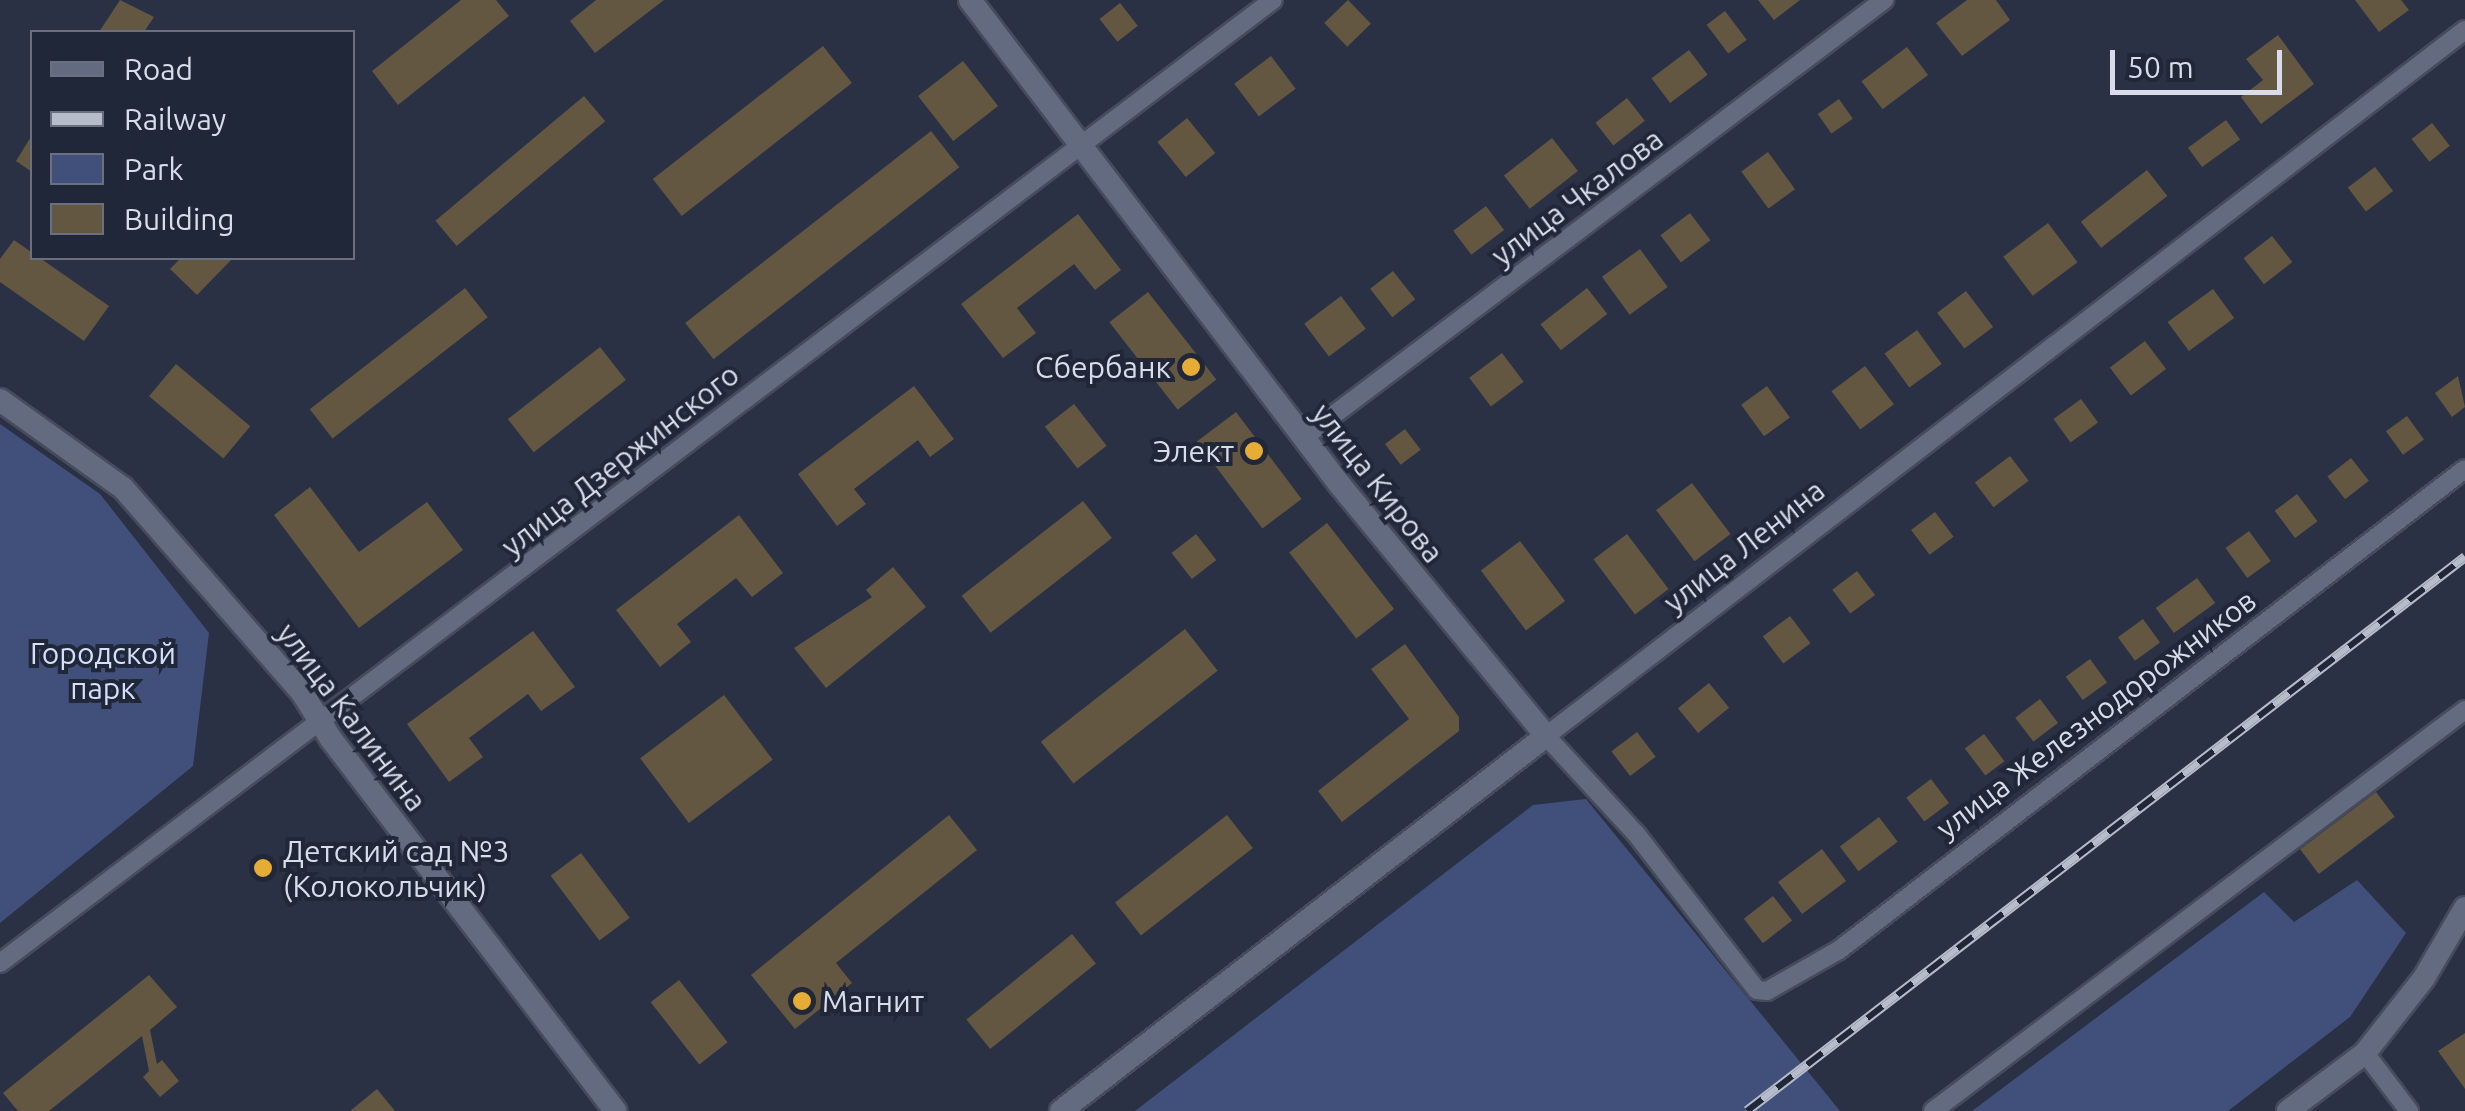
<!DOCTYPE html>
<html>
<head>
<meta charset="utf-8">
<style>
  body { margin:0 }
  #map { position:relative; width:2465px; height:1111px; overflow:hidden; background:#2a3144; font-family:Ubuntu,sans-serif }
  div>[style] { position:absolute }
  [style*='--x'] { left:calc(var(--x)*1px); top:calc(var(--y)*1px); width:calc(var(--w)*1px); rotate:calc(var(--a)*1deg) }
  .green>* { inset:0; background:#41507b }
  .building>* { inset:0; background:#635742; transform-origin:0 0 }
  .roads { filter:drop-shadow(2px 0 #464c5c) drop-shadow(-2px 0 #464c5c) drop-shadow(0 2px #464c5c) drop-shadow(0 -2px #464c5c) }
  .minor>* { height:18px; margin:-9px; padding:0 9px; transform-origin:9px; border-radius:9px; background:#636b81 }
  .tertiary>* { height:22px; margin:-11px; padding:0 11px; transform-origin:11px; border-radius:11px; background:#636b81 }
  .rail>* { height:10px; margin-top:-5px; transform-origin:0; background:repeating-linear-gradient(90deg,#202739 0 19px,#b7bcca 0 38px); box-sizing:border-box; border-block:2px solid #b7bcca }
  .dots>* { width:28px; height:28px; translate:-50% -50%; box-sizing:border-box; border:5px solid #202739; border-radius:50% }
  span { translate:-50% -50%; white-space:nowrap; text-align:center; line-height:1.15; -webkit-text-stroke:8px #202739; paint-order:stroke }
  .street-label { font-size:30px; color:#d8dde9 }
  .poi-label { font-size:30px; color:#d8dde9 }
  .right { translate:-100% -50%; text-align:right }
  .left { translate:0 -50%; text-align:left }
  .park-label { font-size:30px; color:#d3dffd }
  .legend { position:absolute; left:30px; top:30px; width:325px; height:230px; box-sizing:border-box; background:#202739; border:2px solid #6a707f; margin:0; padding:12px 18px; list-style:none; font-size:30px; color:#d8dde9 }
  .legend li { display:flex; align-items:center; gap:20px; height:50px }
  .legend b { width:50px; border:2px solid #6a707f }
  .scale { position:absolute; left:2110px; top:50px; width:172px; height:45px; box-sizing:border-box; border:5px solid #d8dde9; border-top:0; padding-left:12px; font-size:30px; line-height:35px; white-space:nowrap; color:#d8dde9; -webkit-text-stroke:8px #202739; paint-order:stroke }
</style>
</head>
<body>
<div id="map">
  <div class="green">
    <div style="clip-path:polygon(0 424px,100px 494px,209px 633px,193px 766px,0 923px)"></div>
    <div style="clip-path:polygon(1586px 799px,1840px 1111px,1135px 1111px,1533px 805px)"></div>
    <div style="clip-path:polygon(2357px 880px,2406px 933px,2350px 1017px,2228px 1111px,1972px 1111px,2264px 892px,2294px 922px)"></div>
  </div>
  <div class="building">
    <div style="clip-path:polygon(120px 0,154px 17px,144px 32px,99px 32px)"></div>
    <div style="clip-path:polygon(461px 0,496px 0,509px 16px,398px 105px,372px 71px)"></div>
    <div style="clip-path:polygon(596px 0,664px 0,595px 53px,570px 21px)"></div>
    <div style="left:1348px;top:0;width:33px;height:33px;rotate:46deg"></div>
    <div style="clip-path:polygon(1758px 0,1800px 0,1774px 20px)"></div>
    <div style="clip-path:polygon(1967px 0,1996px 0,2010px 20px,1962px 56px,1936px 23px)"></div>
    <div style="clip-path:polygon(2355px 0,2401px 0,2409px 10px,2379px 32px)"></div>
    <div style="left:1120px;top:3px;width:29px;height:26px;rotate:52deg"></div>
    <div style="left:1725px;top:11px;width:36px;height:23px;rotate:53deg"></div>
    <div style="clip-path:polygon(2278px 35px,2314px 84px,2261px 124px,2241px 97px,2263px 80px,2246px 59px)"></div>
    <div style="left:823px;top:46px;width:47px;height:216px;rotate:52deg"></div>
    <div style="left:1907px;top:47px;width:35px;height:57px;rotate:53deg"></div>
    <div style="left:1689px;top:50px;width:31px;height:47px;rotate:53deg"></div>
    <div style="left:1271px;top:56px;width:41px;height:46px;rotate:53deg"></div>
    <div style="left:963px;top:61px;width:57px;height:57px;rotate:52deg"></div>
    <div style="left:584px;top:96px;width:33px;height:194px;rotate:50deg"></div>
    <div style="left:1627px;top:98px;width:29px;height:40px;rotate:52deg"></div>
    <div style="left:1839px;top:99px;width:24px;height:26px;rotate:55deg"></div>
    <div style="left:1187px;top:118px;width:45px;height:38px;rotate:51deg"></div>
    <div style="left:2226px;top:120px;width:24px;height:47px;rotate:54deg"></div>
    <div style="left:2432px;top:123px;width:29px;height:26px;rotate:52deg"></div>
    <div style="left:931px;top:131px;width:46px;height:312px;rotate:52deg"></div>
    <div style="clip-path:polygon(32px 135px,32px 172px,16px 161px)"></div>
    <div style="left:1552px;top:138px;width:42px;height:61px;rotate:52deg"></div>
    <div style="left:1768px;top:152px;width:46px;height:33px;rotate:54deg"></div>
    <div style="left:2375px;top:167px;width:30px;height:34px;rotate:53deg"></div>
    <div style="left:2147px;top:170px;width:33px;height:84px;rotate:52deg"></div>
    <div style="left:1486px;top:206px;width:30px;height:41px;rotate:53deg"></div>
    <div style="left:1690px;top:213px;width:34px;height:37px;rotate:53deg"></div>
    <div style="clip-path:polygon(1078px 214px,1121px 270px,1095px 290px,1074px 264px,1017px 308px,1036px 333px,1003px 358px,961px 304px)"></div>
    <div style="left:2048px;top:223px;width:49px;height:56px;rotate:53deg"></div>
    <div style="left:2272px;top:236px;width:33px;height:36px;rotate:52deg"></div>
    <div style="clip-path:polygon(14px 240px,109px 306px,84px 341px,0 282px,0 259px)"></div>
    <div style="left:1640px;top:249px;width:47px;height:47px;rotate:54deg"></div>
    <div style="clip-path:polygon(181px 258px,233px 258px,197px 295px,170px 269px)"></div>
    <div style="left:1393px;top:271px;width:36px;height:29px;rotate:52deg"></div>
    <div style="left:465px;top:288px;width:37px;height:197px;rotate:52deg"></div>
    <div style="left:1587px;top:288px;width:33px;height:59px;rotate:52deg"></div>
    <div style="left:2213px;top:289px;width:36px;height:56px;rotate:54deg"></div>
    <div style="left:1966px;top:291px;width:45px;height:36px;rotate:53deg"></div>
    <div style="left:1148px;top:292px;width:111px;height:49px;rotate:52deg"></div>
    <div style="left:1341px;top:296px;width:41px;height:46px;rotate:53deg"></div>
    <div style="left:1917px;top:330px;width:42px;height:40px;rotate:54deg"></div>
    <div style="left:2145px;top:341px;width:35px;height:44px;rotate:53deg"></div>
    <div style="left:600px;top:347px;width:42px;height:117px;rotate:52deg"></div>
    <div style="left:1502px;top:353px;width:36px;height:41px;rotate:53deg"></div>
    <div style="left:176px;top:364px;width:97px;height:42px;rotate:40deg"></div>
    <div style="left:1865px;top:366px;width:48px;height:42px;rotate:53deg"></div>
    <div style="clip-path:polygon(2458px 376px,2465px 407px,2452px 417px,2435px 393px)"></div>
    <div style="clip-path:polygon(914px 386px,954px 439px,930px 457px,918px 440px,854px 489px,866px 504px,837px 526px,798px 474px)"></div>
    <div style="left:1767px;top:386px;width:39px;height:32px;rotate:54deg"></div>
    <div style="left:2081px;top:399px;width:29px;height:34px;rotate:54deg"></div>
    <div style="left:1074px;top:404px;width:53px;height:37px;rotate:52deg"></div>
    <div style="left:1236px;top:412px;width:109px;height:49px;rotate:53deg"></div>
    <div style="left:2407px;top:416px;width:29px;height:26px;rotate:54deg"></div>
    <div style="left:1405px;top:429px;width:26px;height:25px;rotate:53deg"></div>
    <div style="left:2010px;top:456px;width:31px;height:44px;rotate:53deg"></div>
    <div style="left:2351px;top:458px;width:29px;height:30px;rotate:52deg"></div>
    <div style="left:1692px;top:483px;width:64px;height:45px;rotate:53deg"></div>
    <div style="clip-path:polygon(310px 487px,359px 552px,427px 502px,463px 550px,359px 628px,274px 515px)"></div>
    <div style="left:2297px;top:494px;width:34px;height:28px;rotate:53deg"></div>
    <div style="left:1083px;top:501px;width:47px;height:154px;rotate:52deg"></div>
    <div style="left:1935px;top:512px;width:31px;height:30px;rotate:53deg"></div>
    <div style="clip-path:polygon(739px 515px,783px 573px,752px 597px,736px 578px,677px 624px,691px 642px,660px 667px,616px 610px)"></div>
    <div style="left:1327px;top:523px;width:109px;height:48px;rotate:52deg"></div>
    <div style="left:2249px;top:531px;width:37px;height:29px;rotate:54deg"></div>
    <div style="left:1196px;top:534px;width:33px;height:31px;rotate:52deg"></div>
    <div style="left:1627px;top:534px;width:69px;height:42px;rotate:53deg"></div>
    <div style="left:1520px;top:541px;width:75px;height:49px;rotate:53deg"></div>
    <div style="clip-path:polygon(893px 567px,926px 607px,826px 688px,794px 648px,872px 597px,866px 590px)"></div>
    <div style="left:1857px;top:571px;width:30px;height:31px;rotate:53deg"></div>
    <div style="left:2197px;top:578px;width:31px;height:51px;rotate:54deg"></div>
    <div style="left:1790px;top:616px;width:34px;height:34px;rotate:53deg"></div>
    <div style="left:2143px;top:619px;width:29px;height:31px;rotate:54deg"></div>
    <div style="left:1185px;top:629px;width:53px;height:183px;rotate:52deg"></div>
    <div style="clip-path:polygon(533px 631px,575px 687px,541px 711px,528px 694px,469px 738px,483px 757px,449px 782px,407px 724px)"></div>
    <div style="clip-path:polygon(1405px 644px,1459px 717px,1459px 731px,1342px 822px,1318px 791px,1409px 719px,1371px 669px)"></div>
    <div style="left:2090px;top:659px;width:29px;height:30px;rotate:54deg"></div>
    <div style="left:1709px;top:683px;width:32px;height:40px;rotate:51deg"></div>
    <div style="left:724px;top:695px;width:81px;height:105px;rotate:53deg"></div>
    <div style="left:2040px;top:699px;width:30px;height:31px;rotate:53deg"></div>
    <div style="left:1637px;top:732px;width:31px;height:32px;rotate:53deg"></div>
    <div style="left:1984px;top:734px;width:34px;height:24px;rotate:53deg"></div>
    <div style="left:1931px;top:779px;width:30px;height:31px;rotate:53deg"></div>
    <div style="left:2376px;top:792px;width:31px;height:95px;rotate:53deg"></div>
    <div style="clip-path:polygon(949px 815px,977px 850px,836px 963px,852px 983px,795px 1029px,751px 975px)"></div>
    <div style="left:1227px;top:815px;width:42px;height:142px;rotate:52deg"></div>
    <div style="left:1879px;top:817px;width:31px;height:49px;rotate:53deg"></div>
    <div style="left:1822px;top:849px;width:40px;height:55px;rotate:53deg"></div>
    <div style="left:581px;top:853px;width:81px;height:38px;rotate:53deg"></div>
    <div style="left:1773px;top:896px;width:31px;height:37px;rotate:52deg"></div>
    <div style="left:1072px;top:934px;width:38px;height:136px;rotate:51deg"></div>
    <div style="clip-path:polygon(149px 975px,177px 1007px,150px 1030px,157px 1064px,162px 1060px,179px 1081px,160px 1097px,143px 1077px,149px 1071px,142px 1036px,49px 1111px,18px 1111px,3px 1093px)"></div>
    <div style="left:679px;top:980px;width:79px;height:36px;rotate:52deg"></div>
    <div style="clip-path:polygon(2465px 1033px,2465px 1089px,2438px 1051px)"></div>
    <div style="clip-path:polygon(377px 1089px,395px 1111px,350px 1111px)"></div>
  </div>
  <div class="roads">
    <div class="minor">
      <div style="--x:2465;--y:30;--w:1159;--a:142.47"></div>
      <div style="--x:1546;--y:736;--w:134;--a:47.4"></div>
      <div style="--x:1637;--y:835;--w:196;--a:52.3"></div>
      <div style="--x:1757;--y:990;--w:10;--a:6"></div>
      <div style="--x:1767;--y:991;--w:83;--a:-29.7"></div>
      <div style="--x:1839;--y:950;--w:789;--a:-37.54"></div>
      <div style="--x:1303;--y:438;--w:728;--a:-37.01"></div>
      <div style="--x:0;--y:963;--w:1596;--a:-37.11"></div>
      <div style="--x:2365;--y:1053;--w:73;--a:52.8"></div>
      <div style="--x:1933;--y:1111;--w:666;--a:-37.01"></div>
    </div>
    <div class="tertiary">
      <div style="--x:970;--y:0;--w:610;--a:52.66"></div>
      <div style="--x:1340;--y:485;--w:325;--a:50.6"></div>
      <div style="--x:1546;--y:736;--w:613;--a:142.29"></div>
      <div style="--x:0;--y:400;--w:151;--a:35.6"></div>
      <div style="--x:123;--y:488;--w:270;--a:48.8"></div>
      <div style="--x:301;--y:691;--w:57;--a:58"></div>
      <div style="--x:331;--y:739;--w:468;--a:52.6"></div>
      <div style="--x:2288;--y:1111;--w:96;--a:-37"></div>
      <div style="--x:2365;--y:1053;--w:95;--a:-51.8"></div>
      <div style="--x:2424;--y:978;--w:81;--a:-59.6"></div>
    </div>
  </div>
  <div class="rail">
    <div style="--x:1747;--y:1111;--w:907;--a:-37.65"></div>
  </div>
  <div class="dots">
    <div style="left:1191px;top:367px;background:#e5ad36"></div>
    <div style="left:1254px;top:451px;background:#e5ad36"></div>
    <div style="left:263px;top:868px;background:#e5ad36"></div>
    <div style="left:802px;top:1001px;background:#e5ad36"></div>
  </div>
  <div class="street-label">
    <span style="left:1577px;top:197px;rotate:-37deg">улица Чкалова</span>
    <span style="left:620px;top:460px;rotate:-38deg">улица Дзержинского</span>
    <span style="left:1378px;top:483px;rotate:52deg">улица Кирова</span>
    <span style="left:1744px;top:546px;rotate:-38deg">улица Ленина</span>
    <span style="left:2096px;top:714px;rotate:-37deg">улица Железнодорожников</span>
    <span style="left:352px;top:717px;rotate:53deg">улица Калинина</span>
  </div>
  <div class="poi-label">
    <span class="right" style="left:1171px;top:367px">Сбербанк</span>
    <span class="right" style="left:1234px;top:451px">Элект</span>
    <span class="left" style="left:283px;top:868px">Детский сад №3<br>(Колокольчик)</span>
    <span class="left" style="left:822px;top:1001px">Магнит</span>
  </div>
  <div class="park-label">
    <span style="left:103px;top:670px">Городской<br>парк</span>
  </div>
  <ul class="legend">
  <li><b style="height:12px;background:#636b81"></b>Road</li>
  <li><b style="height:12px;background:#b7bcca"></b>Railway</li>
  <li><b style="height:28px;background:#41507b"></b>Park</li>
  <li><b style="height:28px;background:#635742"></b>Building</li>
  </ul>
  <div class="scale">50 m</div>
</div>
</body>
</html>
